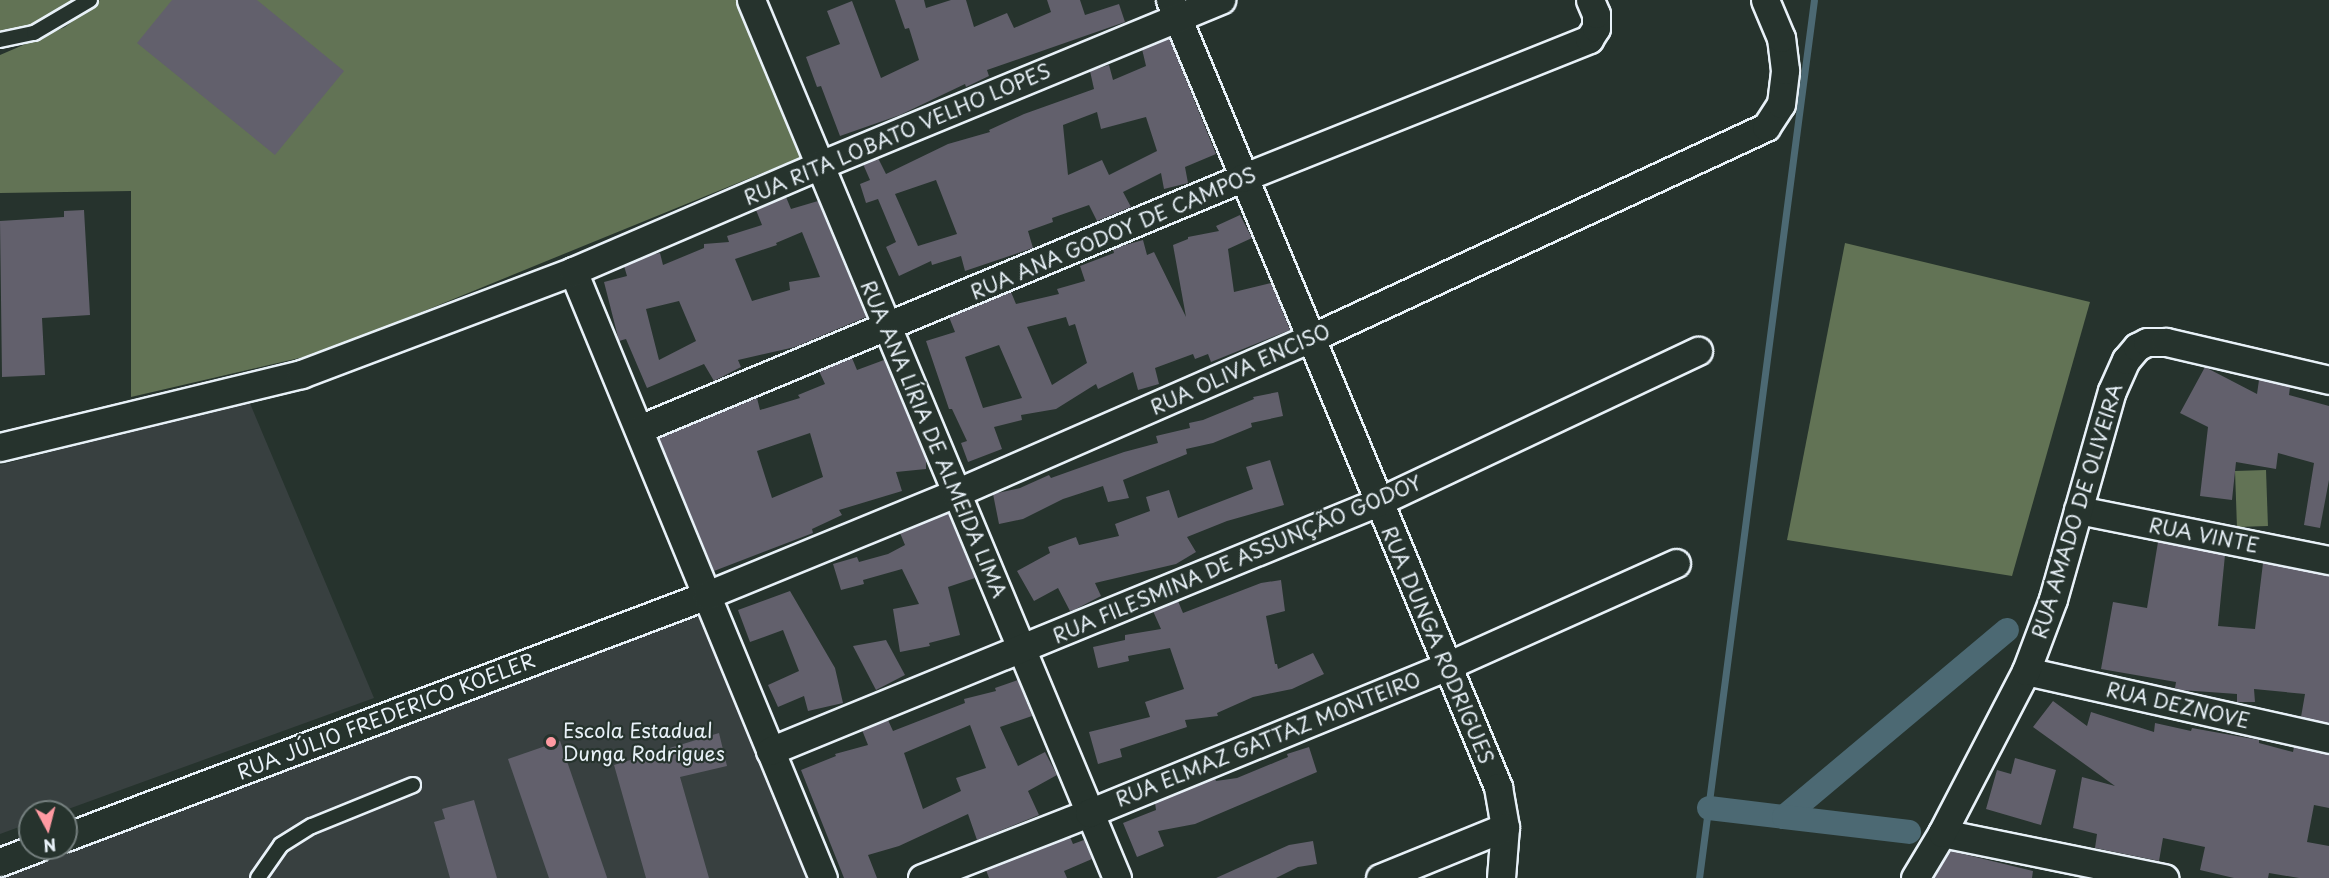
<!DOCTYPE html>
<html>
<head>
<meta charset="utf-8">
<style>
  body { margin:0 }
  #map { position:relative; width:2329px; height:878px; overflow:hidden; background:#26332d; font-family:"Playpen Sans",sans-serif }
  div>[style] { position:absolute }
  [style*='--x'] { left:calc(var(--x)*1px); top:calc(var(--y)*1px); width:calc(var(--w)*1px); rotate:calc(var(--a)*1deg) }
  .built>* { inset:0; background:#384040 }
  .green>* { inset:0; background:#627355; transform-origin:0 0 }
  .stream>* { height:7px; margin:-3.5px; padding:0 3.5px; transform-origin:3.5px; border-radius:3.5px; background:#4c6973 }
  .canal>* { height:24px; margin:-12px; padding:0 12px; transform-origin:12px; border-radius:12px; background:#4c6973 }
  .building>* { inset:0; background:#62606c; transform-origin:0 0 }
  .roads { filter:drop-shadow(2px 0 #e8f1f8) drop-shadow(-2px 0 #e8f1f8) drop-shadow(0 2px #e8f1f8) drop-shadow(0 -2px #e8f1f8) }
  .lane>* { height:14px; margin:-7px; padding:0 7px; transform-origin:7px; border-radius:7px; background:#26332d }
  .street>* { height:27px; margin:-13.5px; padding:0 13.5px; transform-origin:13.5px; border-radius:13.5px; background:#26332d }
  .dots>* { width:16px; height:16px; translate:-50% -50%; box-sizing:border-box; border:3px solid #26332d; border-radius:50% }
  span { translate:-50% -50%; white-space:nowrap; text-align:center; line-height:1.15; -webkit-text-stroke:4.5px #26332d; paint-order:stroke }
  .street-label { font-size:20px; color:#e8f1f8 }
  .poi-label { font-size:20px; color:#e8f1f8 }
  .left { translate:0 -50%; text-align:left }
  .north { position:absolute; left:18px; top:800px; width:60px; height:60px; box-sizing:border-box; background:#26332d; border:2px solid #747f7e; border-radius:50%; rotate:173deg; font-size:16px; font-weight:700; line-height:24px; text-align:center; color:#e8f1f8 }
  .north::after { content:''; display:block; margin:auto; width:21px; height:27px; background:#ff9aa2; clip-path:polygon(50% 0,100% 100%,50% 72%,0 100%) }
</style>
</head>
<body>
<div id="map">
  <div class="built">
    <div style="clip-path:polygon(249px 401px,374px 698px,60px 812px,30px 812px,30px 823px,0 834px,0 465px)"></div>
    <div style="clip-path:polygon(699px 610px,809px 878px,0 878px,0 874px)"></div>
  </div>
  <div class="green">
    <div style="clip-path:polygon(0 0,78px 0,27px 29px,0 36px)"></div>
    <div style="clip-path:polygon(100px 0,739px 0,804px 156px,321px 353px,131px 397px,131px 191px,0 193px,0 55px,65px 27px)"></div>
    <div style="clip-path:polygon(1845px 243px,2090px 302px,2012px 576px,1787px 540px)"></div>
    <div style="left:2266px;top:470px;width:56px;height:31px;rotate:88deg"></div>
  </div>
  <div class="stream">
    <div style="--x:1699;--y:878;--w:885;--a:-82.54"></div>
  </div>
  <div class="canal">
    <div style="--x:1709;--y:808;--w:76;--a:6.8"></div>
    <div style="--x:1784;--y:817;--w:291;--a:-40"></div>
    <div style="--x:1784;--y:817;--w:126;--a:6.8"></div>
  </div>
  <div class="building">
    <div style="clip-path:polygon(172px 0,257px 0,344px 71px,275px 155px,137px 43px)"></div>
    <div style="clip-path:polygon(895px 0,924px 0,926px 8px,951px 0,966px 0,974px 27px,1007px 13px,1014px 28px,1051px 12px,1047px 0,1080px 0,1085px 15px,1119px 4px,1125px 22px,987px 70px,989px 76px,966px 87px,965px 84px,900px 115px,840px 136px,821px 86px,817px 87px,806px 57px,840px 44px,827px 11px,852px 1px,881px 78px,919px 60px,909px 28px,905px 29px)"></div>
    <div style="clip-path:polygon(evenodd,1169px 38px,1216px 154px,1185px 167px,1188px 183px,1164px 189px,1161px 173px,1123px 192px,1131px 207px,1097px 221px,1089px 205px,1052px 218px,1053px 222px,1028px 231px,1033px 248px,965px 271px,961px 256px,932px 265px,931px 261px,899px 276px,886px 247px,896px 242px,878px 199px,866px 203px,860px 184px,870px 180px,863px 164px,878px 158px,886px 174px,948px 144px,990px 132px,989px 130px,1024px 114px,1094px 89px,1090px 71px,1109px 65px,1113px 80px,1146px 66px,1142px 49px,1169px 38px,1097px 112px,1101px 129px,1146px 117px,1157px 151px,1109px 175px,1102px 160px,1068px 175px,1063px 125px,1097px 112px,1169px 38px,936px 180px,957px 234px,918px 246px,895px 194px,936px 180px)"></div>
    <div style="clip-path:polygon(evenodd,786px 197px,791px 209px,818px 201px,866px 317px,795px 347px,738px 360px,741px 367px,714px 381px,704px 364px,647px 388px,626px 339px,619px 341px,604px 282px,627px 276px,624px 266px,650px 255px,660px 253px,663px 265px,704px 248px,704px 244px,729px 242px,727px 236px,762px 225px,756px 210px,786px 197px,802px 232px,820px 277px,789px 282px,790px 290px,752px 301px,735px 259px,777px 245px,776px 243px,802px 232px,786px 197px,679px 301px,696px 341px,659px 360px,646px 309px,679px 301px)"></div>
    <div style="clip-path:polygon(84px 210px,90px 315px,42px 318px,45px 375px,2px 377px,0 221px,64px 217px,64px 211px)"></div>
    <div style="clip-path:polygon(evenodd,1240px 215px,1252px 238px,1228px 249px,1234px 292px,1271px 283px,1290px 330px,1211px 362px,1208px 354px,1195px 359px,1193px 354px,1155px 368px,1159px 384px,1138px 390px,1133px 372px,1098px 389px,1096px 384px,1056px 409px,1021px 415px,1022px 420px,994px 427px,1002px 449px,968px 462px,961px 443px,967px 441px,952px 409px,949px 409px,926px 341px,955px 332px,949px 317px,1011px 292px,1016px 304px,1059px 294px,1057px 289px,1085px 281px,1080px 266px,1114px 253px,1113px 249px,1118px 247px,1143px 240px,1147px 255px,1154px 252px,1186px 317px,1173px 245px,1188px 239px,1188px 237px,1219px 231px,1216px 226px,1240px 215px,1066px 317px,1069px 326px,1075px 324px,1087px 363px,1052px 385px,1027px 327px,1066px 317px,1240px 215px,999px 345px,1022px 398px,983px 408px,965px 357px,999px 345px)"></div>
    <div style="clip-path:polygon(evenodd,852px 358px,857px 370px,884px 360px,926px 460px,926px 469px,896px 472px,902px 491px,839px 510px,842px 515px,812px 529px,813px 533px,714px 571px,659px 438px,757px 398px,760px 410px,800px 398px,798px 395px,825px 384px,819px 371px,852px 358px,810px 433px,823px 477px,772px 498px,757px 451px,810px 433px)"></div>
    <div style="clip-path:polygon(2205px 367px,2257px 394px,2259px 380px,2290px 387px,2289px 395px,2329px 406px,2329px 480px,2320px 528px,2304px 525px,2314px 463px,2278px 453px,2276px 469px,2236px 462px,2232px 500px,2200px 496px,2208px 427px,2180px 413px)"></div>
    <div style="clip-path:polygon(1278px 392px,1283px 416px,1251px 423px,1252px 427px,1213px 443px,1186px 449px,1187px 454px,1123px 480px,1129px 498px,1108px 502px,1103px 486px,1063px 499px,1023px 519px,999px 524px,993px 494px,1020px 488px,1049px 475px,1051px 478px,1124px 452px,1158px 443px,1156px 436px,1190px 428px,1189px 423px,1203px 420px,1254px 399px,1253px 397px)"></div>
    <div style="clip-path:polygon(1270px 460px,1284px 505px,1227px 521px,1187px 537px,1196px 552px,1176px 564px,1095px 583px,1101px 596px,1074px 610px,1070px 611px,1058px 588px,1034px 601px,1017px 571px,1050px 553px,1048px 547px,1076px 537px,1079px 545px,1119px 536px,1115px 524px,1150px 511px,1146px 497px,1169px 490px,1178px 518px,1253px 489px,1246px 467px)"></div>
    <div style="clip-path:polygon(948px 513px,975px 578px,948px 587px,960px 635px,929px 643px,930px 646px,900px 652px,893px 609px,919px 604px,902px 569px,863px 580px,864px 584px,841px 590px,833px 564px,857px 557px,859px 562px,888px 554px,905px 545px,900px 533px)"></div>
    <div style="clip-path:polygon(2158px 542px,2225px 555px,2218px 626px,2255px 629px,2263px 563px,2329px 575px,2329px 723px,2301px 717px,2305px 694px,2254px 689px,2255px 702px,2237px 702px,2237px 694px,2181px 690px,2175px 688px,2176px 682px,2101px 669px,2113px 602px,2147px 608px)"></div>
    <div style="clip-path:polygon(1281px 580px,1285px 611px,1266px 616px,1275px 664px,1277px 664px,1278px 669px,1313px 653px,1324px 674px,1292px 689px,1253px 697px,1217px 713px,1218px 716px,1185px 720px,1187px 727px,1120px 749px,1122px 757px,1098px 764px,1089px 732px,1150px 717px,1145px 702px,1184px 689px,1170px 648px,1128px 656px,1129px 661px,1098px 668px,1093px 647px,1125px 640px,1125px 635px,1161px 629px,1153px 611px,1178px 601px,1183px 613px,1261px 583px)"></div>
    <div style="clip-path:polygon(790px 591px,835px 668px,843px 703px,808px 711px,804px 696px,778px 707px,768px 685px,799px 671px,783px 630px,750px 642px,738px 610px)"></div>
    <div style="clip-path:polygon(886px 640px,905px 675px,876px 690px,853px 646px)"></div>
    <div style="clip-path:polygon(evenodd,1018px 680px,1032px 716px,1000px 727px,1018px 766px,1045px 752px,1057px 775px,1028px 791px,1039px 815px,977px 840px,968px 814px,899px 846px,868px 855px,877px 878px,844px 878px,801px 770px,836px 756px,835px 754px,868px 745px,862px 730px,888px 720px,893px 731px,965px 703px,964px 699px,996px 691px,995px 688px,1018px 680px,970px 725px,986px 768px,956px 778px,961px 791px,923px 809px,904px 753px,970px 725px)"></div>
    <div style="clip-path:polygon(2053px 701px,2087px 726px,2091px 712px,2154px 732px,2155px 723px,2191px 731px,2192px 728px,2259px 740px,2259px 743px,2293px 752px,2294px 747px,2329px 754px,2329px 808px,2314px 805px,2307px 842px,2329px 846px,2329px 878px,2299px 878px,2269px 873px,2268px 878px,2234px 878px,2200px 870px,2205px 847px,2163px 838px,2159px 861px,2095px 848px,2097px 834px,2073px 828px,2082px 777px,2115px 786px,2033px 727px)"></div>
    <div style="clip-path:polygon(719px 733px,727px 766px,680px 777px,709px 878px,646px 878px,614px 765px)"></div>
    <div style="left:560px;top:741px;width:145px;height:55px;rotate:71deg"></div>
    <div style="clip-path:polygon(1309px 747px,1317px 772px,1195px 824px,1158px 831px,1164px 846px,1137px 857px,1123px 823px,1156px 810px,1155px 803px,1215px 778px,1216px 781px,1237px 778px,1288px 757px,1287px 754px)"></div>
    <div style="clip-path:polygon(2015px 758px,2056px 770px,2041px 825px,1986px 809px,1997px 770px,2011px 774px)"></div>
    <div style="clip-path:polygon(474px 800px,497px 878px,450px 878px,434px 822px,445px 819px,442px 809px)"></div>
    <div style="clip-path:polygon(1070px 837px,1073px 844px,1084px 840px,1092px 859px,1064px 871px,1067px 878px,989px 878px,986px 870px)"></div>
    <div style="clip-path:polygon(1313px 841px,1317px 864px,1298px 867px,1276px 878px,1216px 878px,1289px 845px)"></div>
    <div style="clip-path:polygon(1951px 851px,2033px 871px,2032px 878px,1934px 878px)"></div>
  </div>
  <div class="roads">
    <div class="lane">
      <div style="--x:0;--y:40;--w:35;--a:-12"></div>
      <div style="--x:34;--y:33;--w:65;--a:-30.5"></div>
      <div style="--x:258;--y:878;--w:40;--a:-55.1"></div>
      <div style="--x:281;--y:845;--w:36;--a:-32"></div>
      <div style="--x:312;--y:826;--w:109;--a:-22.1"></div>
    </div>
    <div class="street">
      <div style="--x:751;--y:0;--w:951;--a:67.37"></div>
      <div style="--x:1170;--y:0;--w:853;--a:67.37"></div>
      <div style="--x:1498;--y:787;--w:41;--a:80.1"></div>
      <div style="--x:1505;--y:827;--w:51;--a:94.5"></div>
      <div style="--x:573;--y:271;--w:656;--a:67.62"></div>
      <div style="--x:639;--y:429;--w:653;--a:-22.6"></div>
      <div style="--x:1242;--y:178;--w:374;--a:-21.8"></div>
      <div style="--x:1589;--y:39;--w:13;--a:-58"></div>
      <div style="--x:1596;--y:28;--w:14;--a:-90"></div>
      <div style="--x:1596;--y:14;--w:15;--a:-113"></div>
      <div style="--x:0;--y:447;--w:310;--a:-13.6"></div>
      <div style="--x:301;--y:374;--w:291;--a:-20.7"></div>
      <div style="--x:573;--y:271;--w:269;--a:-23.2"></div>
      <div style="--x:820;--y:165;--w:434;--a:-22.4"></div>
      <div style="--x:2078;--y:510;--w:256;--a:11.3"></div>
      <div style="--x:2026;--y:671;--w:311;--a:12.6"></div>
      <div style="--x:770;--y:751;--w:657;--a:-22.27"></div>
      <div style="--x:1378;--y:502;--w:354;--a:-25.3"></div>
      <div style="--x:1942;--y:833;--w:227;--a:11.5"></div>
      <div style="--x:66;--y:837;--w:685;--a:-20.68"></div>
      <div style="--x:707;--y:595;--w:269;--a:-22.3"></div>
      <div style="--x:956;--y:493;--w:385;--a:-23.6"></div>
      <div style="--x:1309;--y:339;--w:504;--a:-24.89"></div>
      <div style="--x:1766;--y:127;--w:27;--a:-57"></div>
      <div style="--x:1781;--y:104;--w:34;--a:-83"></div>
      <div style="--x:1785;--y:70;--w:32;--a:-97"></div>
      <div style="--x:1781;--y:38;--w:41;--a:-112.8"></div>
      <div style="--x:0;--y:862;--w:40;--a:-21"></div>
      <div style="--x:922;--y:878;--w:179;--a:-21.3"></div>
      <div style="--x:1089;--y:813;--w:387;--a:-22.3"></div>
      <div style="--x:1447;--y:666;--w:251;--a:-24.2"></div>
      <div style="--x:1380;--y:878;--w:135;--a:-22.2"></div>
      <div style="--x:1915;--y:878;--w:52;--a:-59"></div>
      <div style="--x:1942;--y:833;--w:182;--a:-62.6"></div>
      <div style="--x:2026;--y:671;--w:77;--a:-69.4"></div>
      <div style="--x:2053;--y:599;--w:216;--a:-74.2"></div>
      <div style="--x:2112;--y:391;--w:34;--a:-66"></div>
      <div style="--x:2126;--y:360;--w:17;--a:-50"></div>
      <div style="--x:2137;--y:347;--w:11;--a:-27"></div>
      <div style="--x:2147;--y:342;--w:19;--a:0"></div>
      <div style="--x:2166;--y:342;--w:167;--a:13.1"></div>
    </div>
  </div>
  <div class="dots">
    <div style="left:551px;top:742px;background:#ff9aa2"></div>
  </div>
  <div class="street-label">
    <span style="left:897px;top:134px;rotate:-23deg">RUA RITA LOBATO VELHO LOPES</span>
    <span style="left:1113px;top:233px;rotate:-23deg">RUA ANA GODOY DE CAMPOS</span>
    <span style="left:1240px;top:369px;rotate:-24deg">RUA OLIVA ENCISO</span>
    <span style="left:934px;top:439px;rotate:67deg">RUA ANA LÍRIA DE ALMEIDA LIMA</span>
    <span style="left:2077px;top:511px;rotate:-73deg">RUA AMADO DE OLIVEIRA</span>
    <span style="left:2204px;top:535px;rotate:11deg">RUA VINTE</span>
    <span style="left:1237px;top:559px;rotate:-23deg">RUA FILESMINA DE ASSUNÇÃO GODOY</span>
    <span style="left:1438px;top:645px;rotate:67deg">RUA DUNGA RODRIGUES</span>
    <span style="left:2178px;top:705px;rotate:13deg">RUA DEZNOVE</span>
    <span style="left:386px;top:716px;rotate:-21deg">RUA JÚLIO FREDERICO KOELER</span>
    <span style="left:1268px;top:739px;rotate:-22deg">RUA ELMAZ GATTAZ MONTEIRO</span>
  </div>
  <div class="poi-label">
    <span class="left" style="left:563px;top:742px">Escola Estadual<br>Dunga Rodrigues</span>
  </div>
  <div class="north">N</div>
</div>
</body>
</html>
